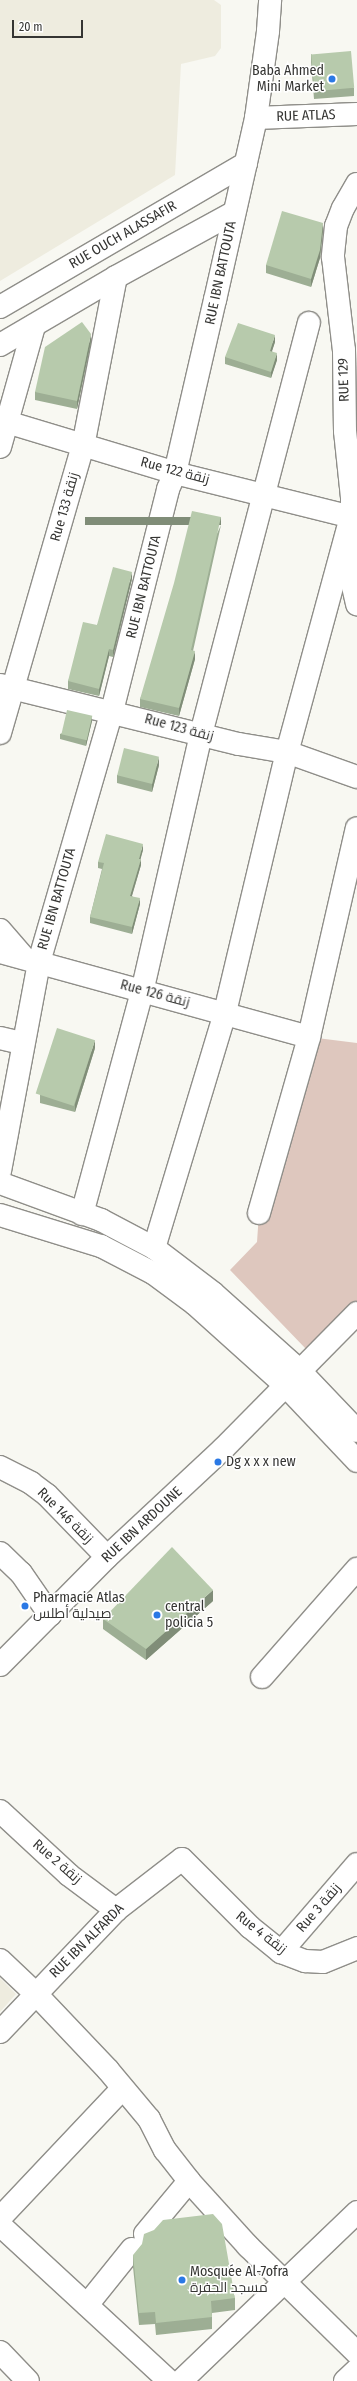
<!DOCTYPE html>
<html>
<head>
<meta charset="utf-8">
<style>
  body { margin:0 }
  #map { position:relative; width:357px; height:2381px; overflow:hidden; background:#f8f8f2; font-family:"Fira Sans Condensed",Cairo,sans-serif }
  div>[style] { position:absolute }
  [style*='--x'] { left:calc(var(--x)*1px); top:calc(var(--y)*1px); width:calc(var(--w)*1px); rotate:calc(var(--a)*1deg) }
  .built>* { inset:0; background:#eeecdf }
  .green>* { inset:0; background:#dec7be }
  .roads { filter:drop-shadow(1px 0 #8f8e89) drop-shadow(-1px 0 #8f8e89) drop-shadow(0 1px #8f8e89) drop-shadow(0 -1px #8f8e89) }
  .minor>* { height:22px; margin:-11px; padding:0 11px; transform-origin:11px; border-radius:11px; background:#fff }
  .major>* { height:22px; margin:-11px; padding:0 11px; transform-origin:11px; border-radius:11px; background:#fff }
  .wall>* { inset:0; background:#9dae94 }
  .shaded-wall>* { inset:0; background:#808d78; transform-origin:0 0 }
  .building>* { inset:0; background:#b7caac; transform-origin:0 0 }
  .dots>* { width:11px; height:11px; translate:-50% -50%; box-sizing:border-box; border:2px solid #fff; border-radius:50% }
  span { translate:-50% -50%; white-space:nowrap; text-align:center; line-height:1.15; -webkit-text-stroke:3px #fff; paint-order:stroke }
  .poi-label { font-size:14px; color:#353533 }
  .right { translate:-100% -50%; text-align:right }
  .left { translate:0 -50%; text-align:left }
  .street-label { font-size:14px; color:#353533 }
  .scale { position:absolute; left:12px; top:20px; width:71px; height:18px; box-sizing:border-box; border:2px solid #353533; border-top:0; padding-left:5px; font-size:12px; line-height:14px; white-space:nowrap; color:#353533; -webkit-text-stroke:3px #fff; paint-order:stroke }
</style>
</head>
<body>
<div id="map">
  <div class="built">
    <div style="clip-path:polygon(0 0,214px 0,221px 5px,221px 48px,215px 56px,181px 64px,175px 175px,0 281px)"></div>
    <div style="clip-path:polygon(0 1978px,16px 1994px,0 2012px)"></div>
  </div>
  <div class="green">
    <div style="clip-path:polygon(309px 1037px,357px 1043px,357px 1303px,306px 1349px,230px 1270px,257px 1242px,259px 1213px)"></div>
  </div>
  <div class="roads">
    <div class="minor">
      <div style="--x:256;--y:118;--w:101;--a:-2.3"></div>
      <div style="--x:357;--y:184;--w:28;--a:120"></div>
      <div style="--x:343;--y:208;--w:19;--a:111"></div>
      <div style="--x:336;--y:226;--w:31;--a:96"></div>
      <div style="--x:333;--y:257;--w:94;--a:83.3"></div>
      <div style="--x:344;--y:350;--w:81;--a:89.3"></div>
      <div style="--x:345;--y:431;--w:67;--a:84"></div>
      <div style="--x:352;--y:498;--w:84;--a:90"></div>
      <div style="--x:352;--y:582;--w:23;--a:77"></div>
      <div style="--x:0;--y:307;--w:285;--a:-30.3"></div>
      <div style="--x:0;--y:345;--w:134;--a:-30.4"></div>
      <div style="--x:116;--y:277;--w:133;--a:-28.7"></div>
      <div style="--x:0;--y:420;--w:183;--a:16.8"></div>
      <div style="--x:175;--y:473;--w:181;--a:14"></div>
      <div style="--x:351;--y:517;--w:244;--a:105.2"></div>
      <div style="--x:287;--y:752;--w:268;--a:103.4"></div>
      <div style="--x:225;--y:1013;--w:245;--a:106.8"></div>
      <div style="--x:0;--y:447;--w:126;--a:-74.3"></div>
      <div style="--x:0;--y:685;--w:246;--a:13.9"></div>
      <div style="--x:239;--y:744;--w:49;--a:9.5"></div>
      <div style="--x:287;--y:752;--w:74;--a:19.7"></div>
      <div style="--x:0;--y:733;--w:299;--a:-73.9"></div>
      <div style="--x:83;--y:446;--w:172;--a:-79"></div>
      <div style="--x:0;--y:930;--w:37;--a:49"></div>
      <div style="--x:0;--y:952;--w:320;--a:15.4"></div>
      <div style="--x:0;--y:1038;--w:23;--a:13"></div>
      <div style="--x:0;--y:1171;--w:213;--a:-79.4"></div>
      <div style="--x:39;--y:962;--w:261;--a:-73.8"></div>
      <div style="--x:112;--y:711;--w:229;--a:-75.8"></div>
      <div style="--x:168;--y:489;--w:17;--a:-66"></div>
      <div style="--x:175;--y:473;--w:178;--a:-77"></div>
      <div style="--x:215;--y:300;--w:187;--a:-77.3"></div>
      <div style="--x:256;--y:118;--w:88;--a:-82.1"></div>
      <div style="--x:268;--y:31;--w:31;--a:-86"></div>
      <div style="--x:259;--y:1213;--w:183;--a:-74.1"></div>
      <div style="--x:309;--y:1037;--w:214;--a:-77.1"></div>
      <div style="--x:82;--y:1214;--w:230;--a:-74.9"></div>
      <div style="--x:142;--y:992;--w:265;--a:-77.1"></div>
      <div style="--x:201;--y:734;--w:425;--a:-75.3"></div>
      <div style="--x:0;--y:1467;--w:35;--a:27"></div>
      <div style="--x:31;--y:1483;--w:20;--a:37"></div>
      <div style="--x:47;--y:1495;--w:86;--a:45.9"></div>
      <div style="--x:0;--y:1553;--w:29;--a:44"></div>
      <div style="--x:21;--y:1573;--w:51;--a:55.4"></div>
      <div style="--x:0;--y:1665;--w:152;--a:-45.3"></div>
      <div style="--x:107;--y:1557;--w:158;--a:-43"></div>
      <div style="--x:223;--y:1449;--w:191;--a:-45.4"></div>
      <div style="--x:262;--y:1677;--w:144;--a:-48.7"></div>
      <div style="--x:0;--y:1811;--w:94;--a:42.8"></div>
      <div style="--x:69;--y:1875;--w:59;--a:36.7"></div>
      <div style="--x:281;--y:1952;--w:116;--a:-49.2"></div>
      <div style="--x:0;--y:1960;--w:48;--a:43.3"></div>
      <div style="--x:35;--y:1993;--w:106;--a:46.5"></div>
      <div style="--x:108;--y:2070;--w:64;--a:50.1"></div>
      <div style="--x:149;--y:2119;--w:35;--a:63"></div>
      <div style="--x:165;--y:2150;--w:39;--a:52"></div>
      <div style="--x:189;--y:2181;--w:88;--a:47.8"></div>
      <div style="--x:248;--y:2246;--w:153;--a:44.5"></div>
      <div style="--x:0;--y:2032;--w:168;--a:-46.4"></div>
      <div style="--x:116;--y:1910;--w:83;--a:-37.7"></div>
      <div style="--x:182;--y:1859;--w:96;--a:45"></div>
      <div style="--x:250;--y:1927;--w:40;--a:39"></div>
      <div style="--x:281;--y:1952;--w:26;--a:21"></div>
      <div style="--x:305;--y:1961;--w:18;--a:3"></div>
      <div style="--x:323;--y:1962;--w:37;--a:-22"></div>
      <div style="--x:0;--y:2218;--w:178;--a:-46.6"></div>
      <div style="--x:0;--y:2225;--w:230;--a:42.7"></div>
      <div style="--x:145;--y:2234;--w:69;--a:-50.3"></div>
      <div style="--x:87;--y:2305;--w:72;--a:-51.2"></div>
      <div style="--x:0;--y:2352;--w:40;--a:46"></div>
      <div style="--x:181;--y:2381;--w:244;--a:-43.8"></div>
      <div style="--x:345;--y:2381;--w:16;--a:-43"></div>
    </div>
    <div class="major">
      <div style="--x:0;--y:1183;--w:108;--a:20.1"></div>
      <div style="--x:101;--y:1220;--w:60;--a:27.8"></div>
      <div style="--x:154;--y:1248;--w:74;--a:37.3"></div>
      <div style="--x:213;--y:1293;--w:115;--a:41.8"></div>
      <div style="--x:299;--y:1370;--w:84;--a:46.4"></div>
      <div style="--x:0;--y:1215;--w:106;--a:17.1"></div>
      <div style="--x:101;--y:1246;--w:59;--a:27.4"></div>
      <div style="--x:153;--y:1273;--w:52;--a:36.4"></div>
      <div style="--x:195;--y:1304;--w:120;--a:42"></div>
      <div style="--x:284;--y:1384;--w:106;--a:46.5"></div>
    </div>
  </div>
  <div class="wall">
    <div style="clip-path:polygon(311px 54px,354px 88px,354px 96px,314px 99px,311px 62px)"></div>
    <div style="clip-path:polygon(323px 231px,320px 258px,311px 287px,266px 273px,266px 265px)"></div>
    <div style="clip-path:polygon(91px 342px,77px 409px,35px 400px,35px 392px)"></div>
    <div style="clip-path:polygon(275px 342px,272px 351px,277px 360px,271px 378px,225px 364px,225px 357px)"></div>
    <div style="clip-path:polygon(221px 525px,193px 651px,195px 659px,179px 716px,140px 707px,140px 699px)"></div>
    <div style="clip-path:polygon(132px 579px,113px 657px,109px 656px,99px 696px,68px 689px,68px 681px,97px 625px)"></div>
    <div style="clip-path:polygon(92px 721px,86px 746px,60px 739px,60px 734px)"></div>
    <div style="clip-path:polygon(159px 765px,152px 792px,117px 783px,117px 775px)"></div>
    <div style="clip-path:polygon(143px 850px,140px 859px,141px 865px,132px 896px,140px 904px,132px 934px,90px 923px,90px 917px,102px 869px,98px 868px,98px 862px)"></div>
    <div style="clip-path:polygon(95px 1048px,75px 1112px,40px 1103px,40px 1095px)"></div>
    <div style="clip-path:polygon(213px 1601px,146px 1660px,103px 1629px,103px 1619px)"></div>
    <div style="clip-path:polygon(133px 2255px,235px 2298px,235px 2310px,212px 2313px,212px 2329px,156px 2335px,155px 2324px,139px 2325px,133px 2267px)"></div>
  </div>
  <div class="shaded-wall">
    <div style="clip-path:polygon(323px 223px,323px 231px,320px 258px,311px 287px,311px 279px)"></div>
    <div style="clip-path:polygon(91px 334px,91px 342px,77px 409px,77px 401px)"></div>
    <div style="clip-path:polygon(275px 335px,275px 342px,270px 357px,270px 351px)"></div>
    <div style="clip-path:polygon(277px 353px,277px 360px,271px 378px,271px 372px)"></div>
    <div style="left:221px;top:517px;width:8px;height:136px;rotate:90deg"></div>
    <div style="clip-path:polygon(132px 572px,132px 579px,113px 657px,113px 650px)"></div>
    <div style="clip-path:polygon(109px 649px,109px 656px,99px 696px,99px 689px)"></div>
    <div style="clip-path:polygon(195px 651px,195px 659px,179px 716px,179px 708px)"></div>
    <div style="clip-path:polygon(92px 716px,92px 721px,86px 746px,86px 742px)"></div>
    <div style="clip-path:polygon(159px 757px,159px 765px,152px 792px,152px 784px)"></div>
    <div style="clip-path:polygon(143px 844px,143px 850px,139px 865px,139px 859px)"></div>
    <div style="clip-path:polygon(141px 859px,141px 865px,130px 902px,130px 896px)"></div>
    <div style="clip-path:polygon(140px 898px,140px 904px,132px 934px,132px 927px)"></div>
    <div style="clip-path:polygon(95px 1040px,95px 1048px,75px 1112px,75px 1104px)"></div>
    <div style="clip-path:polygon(213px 1590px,213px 1601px,146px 1660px,146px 1649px)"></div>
  </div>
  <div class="building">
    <div style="left:351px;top:51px;width:37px;height:40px;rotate:85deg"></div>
    <div style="clip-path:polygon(282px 211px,323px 223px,320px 250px,311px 279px,266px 265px)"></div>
    <div style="clip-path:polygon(82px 322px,91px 334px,77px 401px,35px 392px,45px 347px)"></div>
    <div style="clip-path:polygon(238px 323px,275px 335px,270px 351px,277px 353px,271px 372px,225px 357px)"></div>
    <div style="clip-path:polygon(192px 511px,221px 517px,191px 650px,195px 651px,179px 708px,140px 699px,174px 583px)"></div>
    <div style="clip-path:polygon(113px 567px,132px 572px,113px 650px,109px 649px,99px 689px,68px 681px,83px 622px,97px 625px)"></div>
    <div style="left:67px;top:710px;width:26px;height:25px;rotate:13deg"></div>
    <div style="left:124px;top:748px;width:36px;height:28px;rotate:14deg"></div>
    <div style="clip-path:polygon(106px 834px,143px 844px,139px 859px,141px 859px,130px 896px,140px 898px,132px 927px,90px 917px,104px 863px,98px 862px)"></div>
    <div style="left:57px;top:1028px;width:40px;height:69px;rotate:18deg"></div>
    <div style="clip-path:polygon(172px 1547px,213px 1590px,146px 1649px,103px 1619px)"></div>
    <div style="clip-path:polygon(213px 2214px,222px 2224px,235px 2298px,211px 2301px,212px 2317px,156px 2323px,155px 2312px,139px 2313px,133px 2255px,142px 2244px,144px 2234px,154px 2230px,163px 2220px)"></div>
  </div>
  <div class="dots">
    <div style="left:332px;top:79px;background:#2b79e5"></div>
    <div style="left:218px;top:1462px;background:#2b79e5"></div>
    <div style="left:25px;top:1606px;background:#2b79e5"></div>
    <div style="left:157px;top:1615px;background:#2b79e5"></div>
    <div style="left:182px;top:2280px;background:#2b79e5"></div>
  </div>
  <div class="poi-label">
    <span class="right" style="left:324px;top:79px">Baba Ahmed<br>Mini Market</span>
    <span class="left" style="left:226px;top:1462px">Dg x x x new</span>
    <span class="left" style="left:33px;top:1606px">Pharmacie Atlas<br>صيدلية أطلس</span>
    <span class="left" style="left:165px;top:1615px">central<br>policia 5</span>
    <span class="left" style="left:190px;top:2280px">Mosquée Al-7ofra<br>مسجد الحفرة</span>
  </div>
  <div class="street-label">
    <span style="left:306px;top:116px;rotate:-2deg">RUE ATLAS</span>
    <span style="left:123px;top:235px;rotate:-30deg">RUE OUCH ALASSAFIR</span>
    <span style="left:221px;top:273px;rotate:-78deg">RUE IBN BATTOUTA</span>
    <span style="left:344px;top:380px;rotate:-92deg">RUE 129</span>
    <span style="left:175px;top:471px;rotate:15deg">Rue 122 زنقة</span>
    <span style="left:65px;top:507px;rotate:-74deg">Rue 133 زنقة</span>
    <span style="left:144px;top:587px;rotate:-76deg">RUE IBN BATTOUTA</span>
    <span style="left:179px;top:728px;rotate:15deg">Rue 123 زنقة</span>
    <span style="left:57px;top:899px;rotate:-74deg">RUE IBN BATTOUTA</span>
    <span style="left:155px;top:994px;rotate:15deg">Rue 126 زنقة</span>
    <span style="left:65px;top:1516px;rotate:45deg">Rue 146 زنقة</span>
    <span style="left:142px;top:1525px;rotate:-43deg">RUE IBN ARDOUNE</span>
    <span style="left:57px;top:1862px;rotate:41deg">Rue 2 زنقة</span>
    <span style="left:319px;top:1908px;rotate:-49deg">Rue 3 زنقة</span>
    <span style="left:261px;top:1933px;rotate:38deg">Rue 4 زنقة</span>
    <span style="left:87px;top:1941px;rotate:-45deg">RUE IBN ALFARDA</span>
  </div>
  <div class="scale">20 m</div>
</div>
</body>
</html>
